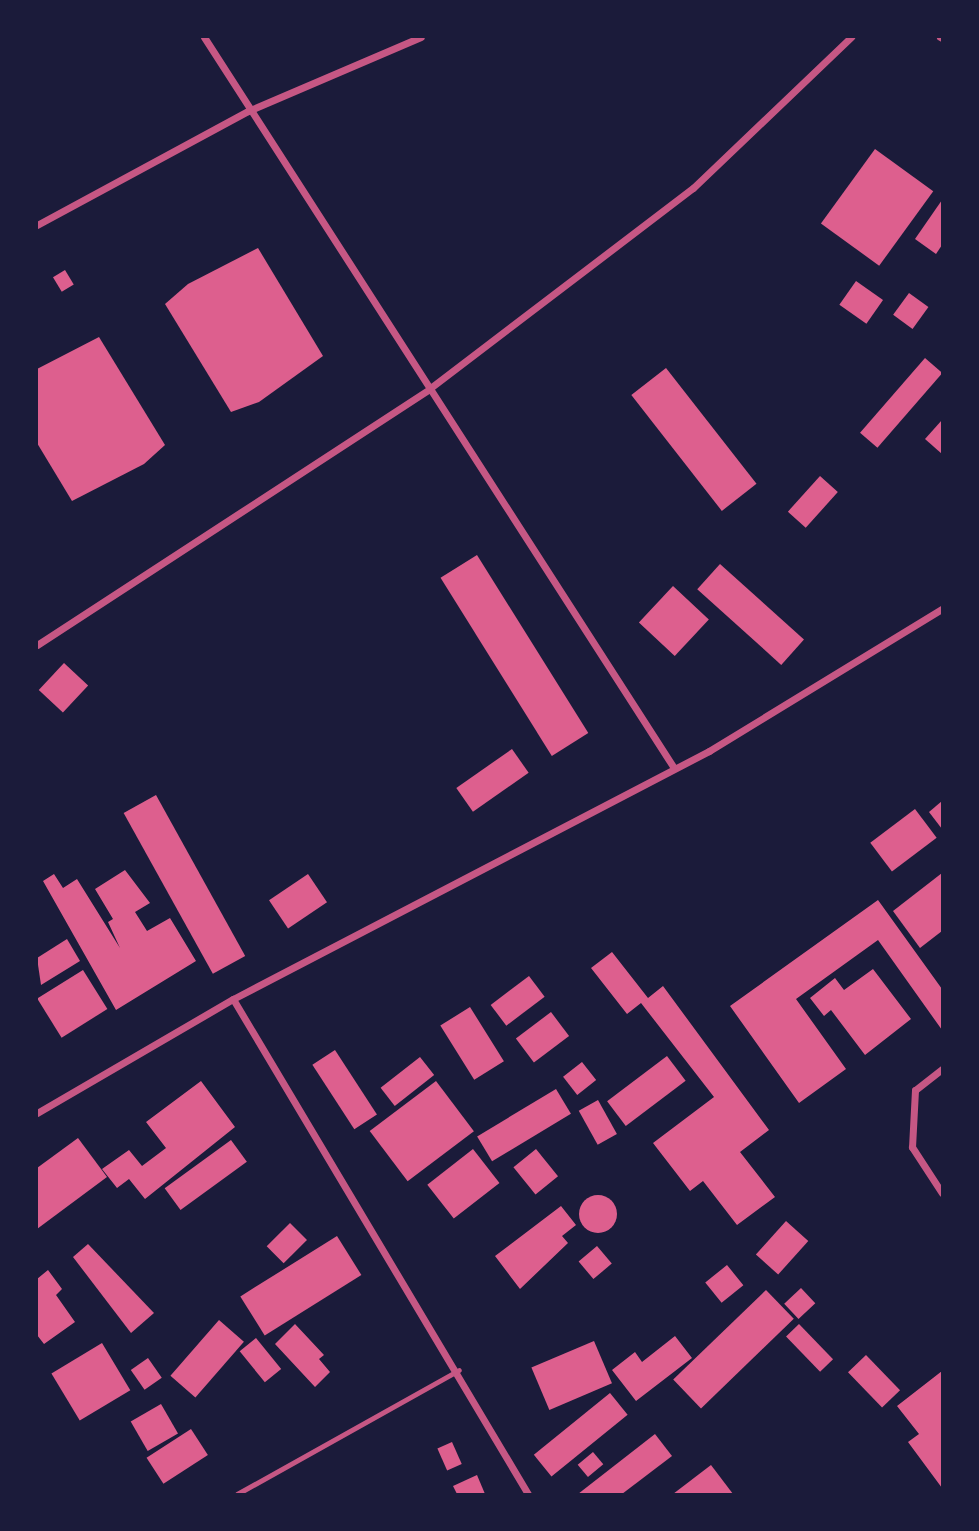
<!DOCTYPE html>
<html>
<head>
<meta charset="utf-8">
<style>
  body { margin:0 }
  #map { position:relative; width:979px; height:1531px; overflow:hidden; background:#1b1b3a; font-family:"Space Grotesk",sans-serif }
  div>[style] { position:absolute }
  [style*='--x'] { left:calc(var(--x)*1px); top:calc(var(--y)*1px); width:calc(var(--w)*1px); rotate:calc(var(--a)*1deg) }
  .building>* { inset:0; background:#dd5f8e; transform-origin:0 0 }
  .round { border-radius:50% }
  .service>* { height:5px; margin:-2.5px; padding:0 2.5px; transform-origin:2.5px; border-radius:2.5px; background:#c65784 }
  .minor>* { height:7px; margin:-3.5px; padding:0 3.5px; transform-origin:3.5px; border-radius:3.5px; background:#c65784 }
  span { translate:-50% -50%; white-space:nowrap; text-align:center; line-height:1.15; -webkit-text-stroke:5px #1b1b3a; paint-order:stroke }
  .frame { position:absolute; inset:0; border:38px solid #1b1b3a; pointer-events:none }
</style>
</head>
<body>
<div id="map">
  <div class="building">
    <div style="left:875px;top:149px;width:72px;height:92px;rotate:36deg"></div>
    <div style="clip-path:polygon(942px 200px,942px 245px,936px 254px,915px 239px)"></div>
    <div style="clip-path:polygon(258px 248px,323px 356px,259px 402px,231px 412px,165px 304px,188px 284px)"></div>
    <div style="left:65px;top:270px;width:17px;height:14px;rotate:59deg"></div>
    <div style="left:856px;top:281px;width:33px;height:29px;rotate:35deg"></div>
    <div style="left:909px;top:293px;width:24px;height:27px;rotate:36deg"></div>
    <div style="clip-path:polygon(99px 337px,165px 445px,144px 464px,72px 501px,37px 443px,37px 369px)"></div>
    <div style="left:925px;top:358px;width:23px;height:99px;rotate:41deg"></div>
    <div style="left:666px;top:368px;width:147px;height:44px;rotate:52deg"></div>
    <div style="clip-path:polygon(942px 420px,942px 454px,925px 439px)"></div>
    <div style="left:820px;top:476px;width:24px;height:48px;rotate:42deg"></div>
    <div style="left:477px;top:555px;width:210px;height:43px;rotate:58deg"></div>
    <div style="left:720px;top:564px;width:113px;height:34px;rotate:42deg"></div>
    <div style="left:673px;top:586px;width:49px;height:50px;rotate:43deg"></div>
    <div style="left:64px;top:663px;width:33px;height:37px;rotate:43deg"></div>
    <div style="left:512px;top:749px;width:29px;height:68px;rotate:55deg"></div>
    <div style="left:156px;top:795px;width:184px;height:37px;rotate:61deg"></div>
    <div style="clip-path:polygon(942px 801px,942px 829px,929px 812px)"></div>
    <div style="left:915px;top:809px;width:36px;height:56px;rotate:53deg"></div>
    <div style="clip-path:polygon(125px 870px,150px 903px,135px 912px,147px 931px,170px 918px,196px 961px,116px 1010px,43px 881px,54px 874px,63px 888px,77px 879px,120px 948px,108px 922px,113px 919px,95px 889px)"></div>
    <div style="clip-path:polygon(942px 873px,942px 931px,920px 948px,893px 911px)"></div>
    <div style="left:308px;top:874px;width:34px;height:47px;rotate:56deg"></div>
    <div style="clip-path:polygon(878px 900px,942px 989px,942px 1030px,878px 940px,796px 999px,846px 1069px,799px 1103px,730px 1006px)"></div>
    <div style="clip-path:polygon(67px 939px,80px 961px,41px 985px,37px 958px)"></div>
    <div style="clip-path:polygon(612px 952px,648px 998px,663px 986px,769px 1130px,740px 1152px,775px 1197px,737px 1225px,703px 1181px,690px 1191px,653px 1143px,714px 1097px,641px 1003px,627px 1014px,591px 968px)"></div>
    <div style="clip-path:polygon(873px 969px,911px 1019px,865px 1055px,831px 1010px,824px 1016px,810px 998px,835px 978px,844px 990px)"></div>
    <div style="left:83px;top:970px;width:46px;height:54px;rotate:58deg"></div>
    <div style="left:529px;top:976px;width:26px;height:48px;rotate:53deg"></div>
    <div style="left:470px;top:1007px;width:64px;height:35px;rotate:58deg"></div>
    <div style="left:551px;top:1012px;width:30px;height:44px;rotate:53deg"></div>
    <div style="left:335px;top:1050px;width:77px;height:27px;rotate:57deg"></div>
    <div style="left:667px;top:1056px;width:31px;height:75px;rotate:53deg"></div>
    <div style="left:420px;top:1057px;width:23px;height:50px;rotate:52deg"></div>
    <div style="left:582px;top:1062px;width:23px;height:24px;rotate:52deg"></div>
    <div style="clip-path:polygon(201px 1081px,235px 1127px,145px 1199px,129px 1179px,117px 1188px,102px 1169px,129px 1150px,142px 1166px,166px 1148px,146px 1122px)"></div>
    <div style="left:436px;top:1081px;width:63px;height:83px;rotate:53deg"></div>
    <div style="left:556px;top:1089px;width:29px;height:92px;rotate:59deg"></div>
    <div style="left:598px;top:1100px;width:39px;height:22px;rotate:61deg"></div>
    <div style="clip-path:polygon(78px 1138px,107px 1177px,37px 1229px,37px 1168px)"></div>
    <div style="left:231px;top:1140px;width:27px;height:82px;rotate:54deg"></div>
    <div style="left:473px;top:1149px;width:43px;height:58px;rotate:52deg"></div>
    <div style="left:536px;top:1149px;width:35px;height:29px;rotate:51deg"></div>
    <div class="round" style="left:579px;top:1195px;width:38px;height:38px"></div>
    <div style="clip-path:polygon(561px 1206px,576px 1225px,562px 1236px,568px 1243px,520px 1289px,495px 1256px)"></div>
    <div style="left:786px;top:1221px;width:30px;height:45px;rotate:42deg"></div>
    <div style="left:290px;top:1223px;width:24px;height:33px;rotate:45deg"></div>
    <div style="left:337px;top:1236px;width:46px;height:114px;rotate:58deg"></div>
    <div style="clip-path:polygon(88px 1244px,154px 1313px,131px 1333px,73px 1257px)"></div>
    <div style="left:597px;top:1246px;width:23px;height:24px;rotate:50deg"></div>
    <div style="left:727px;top:1265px;width:26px;height:28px;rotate:51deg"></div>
    <div style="clip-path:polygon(48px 1270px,62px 1289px,56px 1295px,75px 1322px,44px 1344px,37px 1335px,37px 1279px)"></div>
    <div style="left:801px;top:1288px;width:21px;height:23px;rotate:47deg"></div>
    <div style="left:766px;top:1290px;width:40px;height:129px;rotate:46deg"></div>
    <div style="left:219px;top:1320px;width:33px;height:74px;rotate:41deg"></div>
    <div style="clip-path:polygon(295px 1324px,324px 1355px,319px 1359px,330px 1372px,315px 1387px,275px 1344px)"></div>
    <div style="left:799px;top:1324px;width:49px;height:18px;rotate:46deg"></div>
    <div style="clip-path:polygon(675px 1336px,692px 1358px,636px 1401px,612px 1370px,635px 1352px,642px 1362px)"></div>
    <div style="left:256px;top:1338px;width:40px;height:21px;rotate:51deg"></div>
    <div style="left:594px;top:1341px;width:46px;height:68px;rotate:67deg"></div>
    <div style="left:102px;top:1343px;width:55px;height:59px;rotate:59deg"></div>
    <div style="left:866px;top:1355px;width:49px;height:25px;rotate:46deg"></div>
    <div style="left:148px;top:1358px;width:24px;height:21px;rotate:55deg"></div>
    <div style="clip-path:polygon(942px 1371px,942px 1488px,908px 1442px,919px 1434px,897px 1406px)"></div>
    <div style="left:610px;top:1393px;width:28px;height:98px;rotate:51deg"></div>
    <div style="left:161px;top:1404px;width:34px;height:35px;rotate:60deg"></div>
    <div style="left:191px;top:1429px;width:31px;height:53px;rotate:57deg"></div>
    <div style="clip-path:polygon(655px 1434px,672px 1456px,622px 1494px,578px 1494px)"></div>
    <div style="left:452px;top:1442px;width:24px;height:16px;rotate:66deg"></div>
    <div style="left:593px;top:1452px;width:16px;height:20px;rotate:50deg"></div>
    <div style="clip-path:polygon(711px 1465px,733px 1494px,673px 1494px)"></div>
    <div style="clip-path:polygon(477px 1475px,485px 1494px,457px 1494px,453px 1486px)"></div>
  </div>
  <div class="service">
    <div style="--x:237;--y:1494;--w:254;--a:-29.2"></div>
  </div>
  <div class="minor">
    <div style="--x:204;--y:37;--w:869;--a:57.26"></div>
    <div style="--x:940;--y:37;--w:2;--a:27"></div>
    <div style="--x:37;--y:225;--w:240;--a:-28.4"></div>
    <div style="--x:248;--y:111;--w:188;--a:-23.2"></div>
    <div style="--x:37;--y:645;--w:468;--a:-33.1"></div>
    <div style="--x:429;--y:389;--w:332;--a:-37.3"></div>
    <div style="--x:693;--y:188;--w:219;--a:-43.7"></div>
    <div style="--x:233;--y:999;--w:576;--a:59.21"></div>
    <div style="--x:942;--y:1069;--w:34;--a:142"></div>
    <div style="--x:915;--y:1090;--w:57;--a:93"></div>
    <div style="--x:912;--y:1147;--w:55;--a:56.9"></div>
    <div style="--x:37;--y:1113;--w:227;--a:-30.2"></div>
    <div style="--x:233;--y:999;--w:537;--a:-27.52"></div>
    <div style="--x:709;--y:751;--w:273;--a:-31.4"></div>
  </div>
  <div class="frame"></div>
</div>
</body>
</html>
